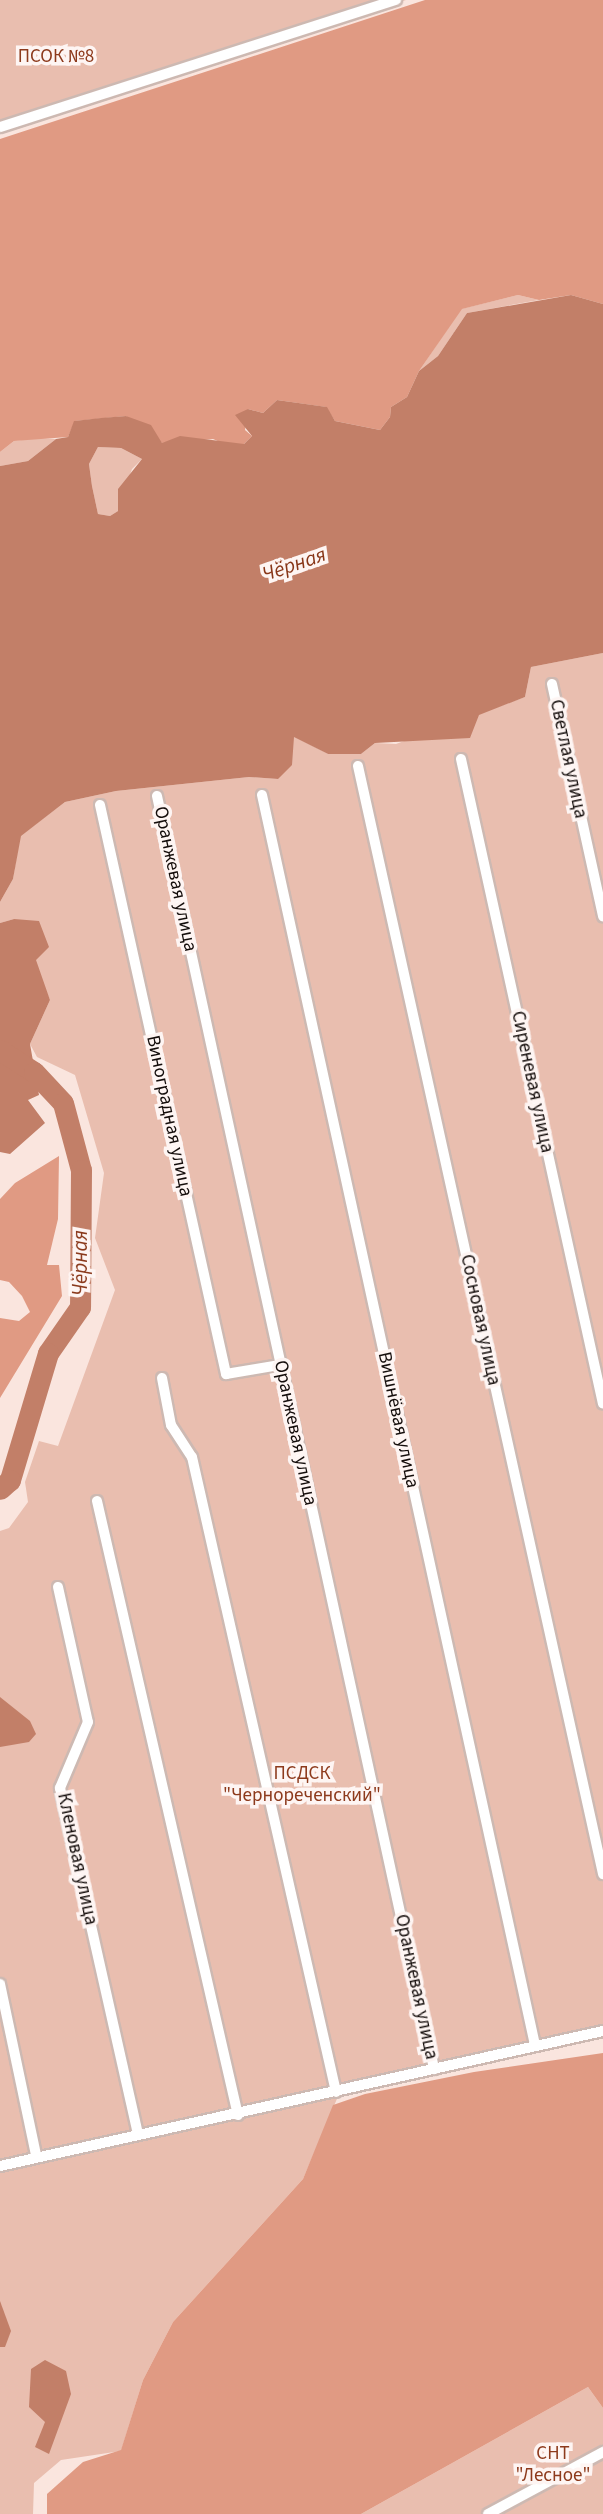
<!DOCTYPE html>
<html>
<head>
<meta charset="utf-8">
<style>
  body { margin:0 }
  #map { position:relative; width:603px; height:2514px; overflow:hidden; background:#fae5de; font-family:"Source Sans 3",sans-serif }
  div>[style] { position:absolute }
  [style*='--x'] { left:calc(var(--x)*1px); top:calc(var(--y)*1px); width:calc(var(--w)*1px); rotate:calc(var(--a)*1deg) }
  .green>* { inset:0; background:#e9beaf }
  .forest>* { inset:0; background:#e09a83 }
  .water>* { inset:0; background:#c27f68 }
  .river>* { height:21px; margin:-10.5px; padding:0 10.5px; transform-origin:10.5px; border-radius:10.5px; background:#c27f68 }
  .roads { filter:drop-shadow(2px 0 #cdb9b2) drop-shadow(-2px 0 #cdb9b2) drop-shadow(0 2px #cdb9b2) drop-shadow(0 -2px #cdb9b2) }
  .minor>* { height:10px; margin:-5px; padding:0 5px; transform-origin:5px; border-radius:5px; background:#fff }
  span { translate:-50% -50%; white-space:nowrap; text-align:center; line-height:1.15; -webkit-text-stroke:7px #fef5f3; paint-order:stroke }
  .park-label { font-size:19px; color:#8d3a1c }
  .street-label { font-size:19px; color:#140d0b }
  .water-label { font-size:21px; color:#883618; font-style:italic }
</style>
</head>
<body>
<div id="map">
  <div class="green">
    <div style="clip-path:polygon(0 0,406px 0,288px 35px,0 134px)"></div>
    <div style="clip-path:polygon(518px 295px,539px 300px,467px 313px,438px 356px,419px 371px,461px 309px)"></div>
    <div style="clip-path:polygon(37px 438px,56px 439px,28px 461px,0 466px,0 452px,14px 441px)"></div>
    <div style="clip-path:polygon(98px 447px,121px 448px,142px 459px,132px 469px,118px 511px,110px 516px,98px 514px,92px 486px,89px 464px)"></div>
    <div style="clip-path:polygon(603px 653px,603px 2038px,339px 2094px,303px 2179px,173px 2322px,143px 2380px,121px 2451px,61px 2460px,34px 2483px,33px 2514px,0 2514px,0 1531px,9px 1528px,28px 1502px,25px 1482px,39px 1441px,58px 1446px,115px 1290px,95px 1238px,104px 1173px,75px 1075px,37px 1057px,30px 1044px,50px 1000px,14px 919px,0 923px,0 902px,13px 879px,20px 836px,65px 802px,116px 791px,249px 777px,278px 779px,294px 736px,328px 754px,361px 754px,375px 743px,396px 744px,525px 697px,531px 667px)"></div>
    <div style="clip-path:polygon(588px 2387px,603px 2408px,603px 2514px,361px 2514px)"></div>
  </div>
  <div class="forest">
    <div style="clip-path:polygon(425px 0,603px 0,603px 304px,571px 295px,539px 300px,518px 295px,462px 309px,419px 371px,407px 397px,391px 407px,390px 417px,380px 430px,335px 421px,326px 407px,277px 400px,263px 413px,248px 409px,245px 430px,252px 436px,244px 444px,227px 445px,213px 439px,162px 443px,126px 416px,75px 421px,68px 437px,14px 441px,0 452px,0 139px)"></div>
    <div style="clip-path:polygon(59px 1156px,58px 1219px,47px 1265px,59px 1265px,62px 1296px,0 1398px,0 1318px,19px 1321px,30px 1312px,22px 1296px,9px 1282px,0 1280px,0 1199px,15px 1183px)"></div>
    <div style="clip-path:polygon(603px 2053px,603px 2408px,588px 2387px,361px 2514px,47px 2514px,47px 2494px,83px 2462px,121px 2450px,143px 2380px,173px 2322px,303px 2179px,333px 2105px,365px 2094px,474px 2072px)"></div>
  </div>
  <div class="water">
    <div style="clip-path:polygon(evenodd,571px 295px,603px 304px,603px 653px,531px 667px,525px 697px,479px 715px,470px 738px,375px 743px,361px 754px,328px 754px,294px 737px,292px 765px,278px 779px,249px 777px,116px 791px,65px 802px,21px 836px,13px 879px,0 902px,0 466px,28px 461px,56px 439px,68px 437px,74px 421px,101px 418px,126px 416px,151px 425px,162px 443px,180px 436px,244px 444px,252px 436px,235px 415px,248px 409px,263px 413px,277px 400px,327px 407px,335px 421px,380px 430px,390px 417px,391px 407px,407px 397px,419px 371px,438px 356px,467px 313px,571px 295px,98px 447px,121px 448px,142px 459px,118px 489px,118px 511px,110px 516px,98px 514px,92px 486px,89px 464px,98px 447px)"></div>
    <div style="clip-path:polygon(14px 919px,39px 921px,49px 947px,36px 960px,50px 1000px,30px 1044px,39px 1095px,28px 1100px,45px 1123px,10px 1154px,0 1152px,0 923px)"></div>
    <div style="clip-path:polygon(0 1697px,30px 1721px,36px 1734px,29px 1742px,0 1747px)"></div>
    <div style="clip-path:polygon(0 2301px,11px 2331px,5px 2347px,0 2347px)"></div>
    <div style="clip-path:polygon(45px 2360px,66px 2371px,71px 2394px,49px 2454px,35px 2447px,45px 2422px,29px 2407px,31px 2369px)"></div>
  </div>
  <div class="river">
    <div style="--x:0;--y:1050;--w:40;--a:32.9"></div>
    <div style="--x:34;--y:1072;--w:42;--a:46.9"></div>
    <div style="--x:63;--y:1103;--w:69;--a:75"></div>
    <div style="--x:81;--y:1170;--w:137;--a:90.4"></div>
    <div style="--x:80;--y:1307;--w:56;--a:124.8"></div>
    <div style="--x:48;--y:1353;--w:133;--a:106.7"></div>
    <div style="--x:10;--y:1480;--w:13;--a:138"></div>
  </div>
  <div class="roads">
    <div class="minor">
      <div style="--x:0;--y:127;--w:416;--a:-17.8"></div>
      <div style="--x:552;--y:684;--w:238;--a:77.6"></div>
      <div style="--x:461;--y:759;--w:660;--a:77.58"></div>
      <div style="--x:358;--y:766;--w:1135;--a:77.53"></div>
      <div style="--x:262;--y:795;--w:1279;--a:77.68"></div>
      <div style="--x:157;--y:796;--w:1303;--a:77.72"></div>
      <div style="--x:100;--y:805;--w:583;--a:77.51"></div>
      <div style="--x:226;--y:1374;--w:55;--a:-9.5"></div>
      <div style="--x:162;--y:1378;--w:48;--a:79.2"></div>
      <div style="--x:171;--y:1425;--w:38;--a:57"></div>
      <div style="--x:192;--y:1457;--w:651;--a:77.22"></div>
      <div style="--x:97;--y:1501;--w:630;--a:77.07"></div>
      <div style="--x:58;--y:1587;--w:138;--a:77.5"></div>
      <div style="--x:88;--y:1722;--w:72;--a:113"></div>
      <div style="--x:60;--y:1788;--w:355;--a:77.3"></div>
      <div style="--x:0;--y:1984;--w:175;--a:78.1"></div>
      <div style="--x:0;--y:2166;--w:618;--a:-12.62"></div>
      <div style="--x:488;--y:2514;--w:131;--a:-28.3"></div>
    </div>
  </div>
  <div class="park-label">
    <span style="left:56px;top:57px">ПСОК №8</span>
    <span style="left:302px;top:1785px">ПСДСК<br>"Чернореченский"</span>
    <span style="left:553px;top:2465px">СНТ<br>"Лесное"</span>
  </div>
  <div class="street-label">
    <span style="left:568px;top:759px;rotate:78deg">Светлая улица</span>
    <span style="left:175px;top:879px;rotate:78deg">Оранжевая улица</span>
    <span style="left:532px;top:1082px;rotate:78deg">Сиреневая улица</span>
    <span style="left:169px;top:1116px;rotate:78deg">Виноградная улица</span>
    <span style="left:480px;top:1320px;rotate:78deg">Сосновая улица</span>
    <span style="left:398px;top:1420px;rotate:78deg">Вишнёвая улица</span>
    <span style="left:295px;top:1433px;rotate:78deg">Оранжевая улица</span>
    <span style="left:77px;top:1859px;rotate:78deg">Кленовая улица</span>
    <span style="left:416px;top:1987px;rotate:78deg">Оранжевая улица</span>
  </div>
  <div class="water-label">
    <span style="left:294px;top:564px;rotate:-19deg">Чёрная</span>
    <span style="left:80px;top:1263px;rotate:-90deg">Чёрная</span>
  </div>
</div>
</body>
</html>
